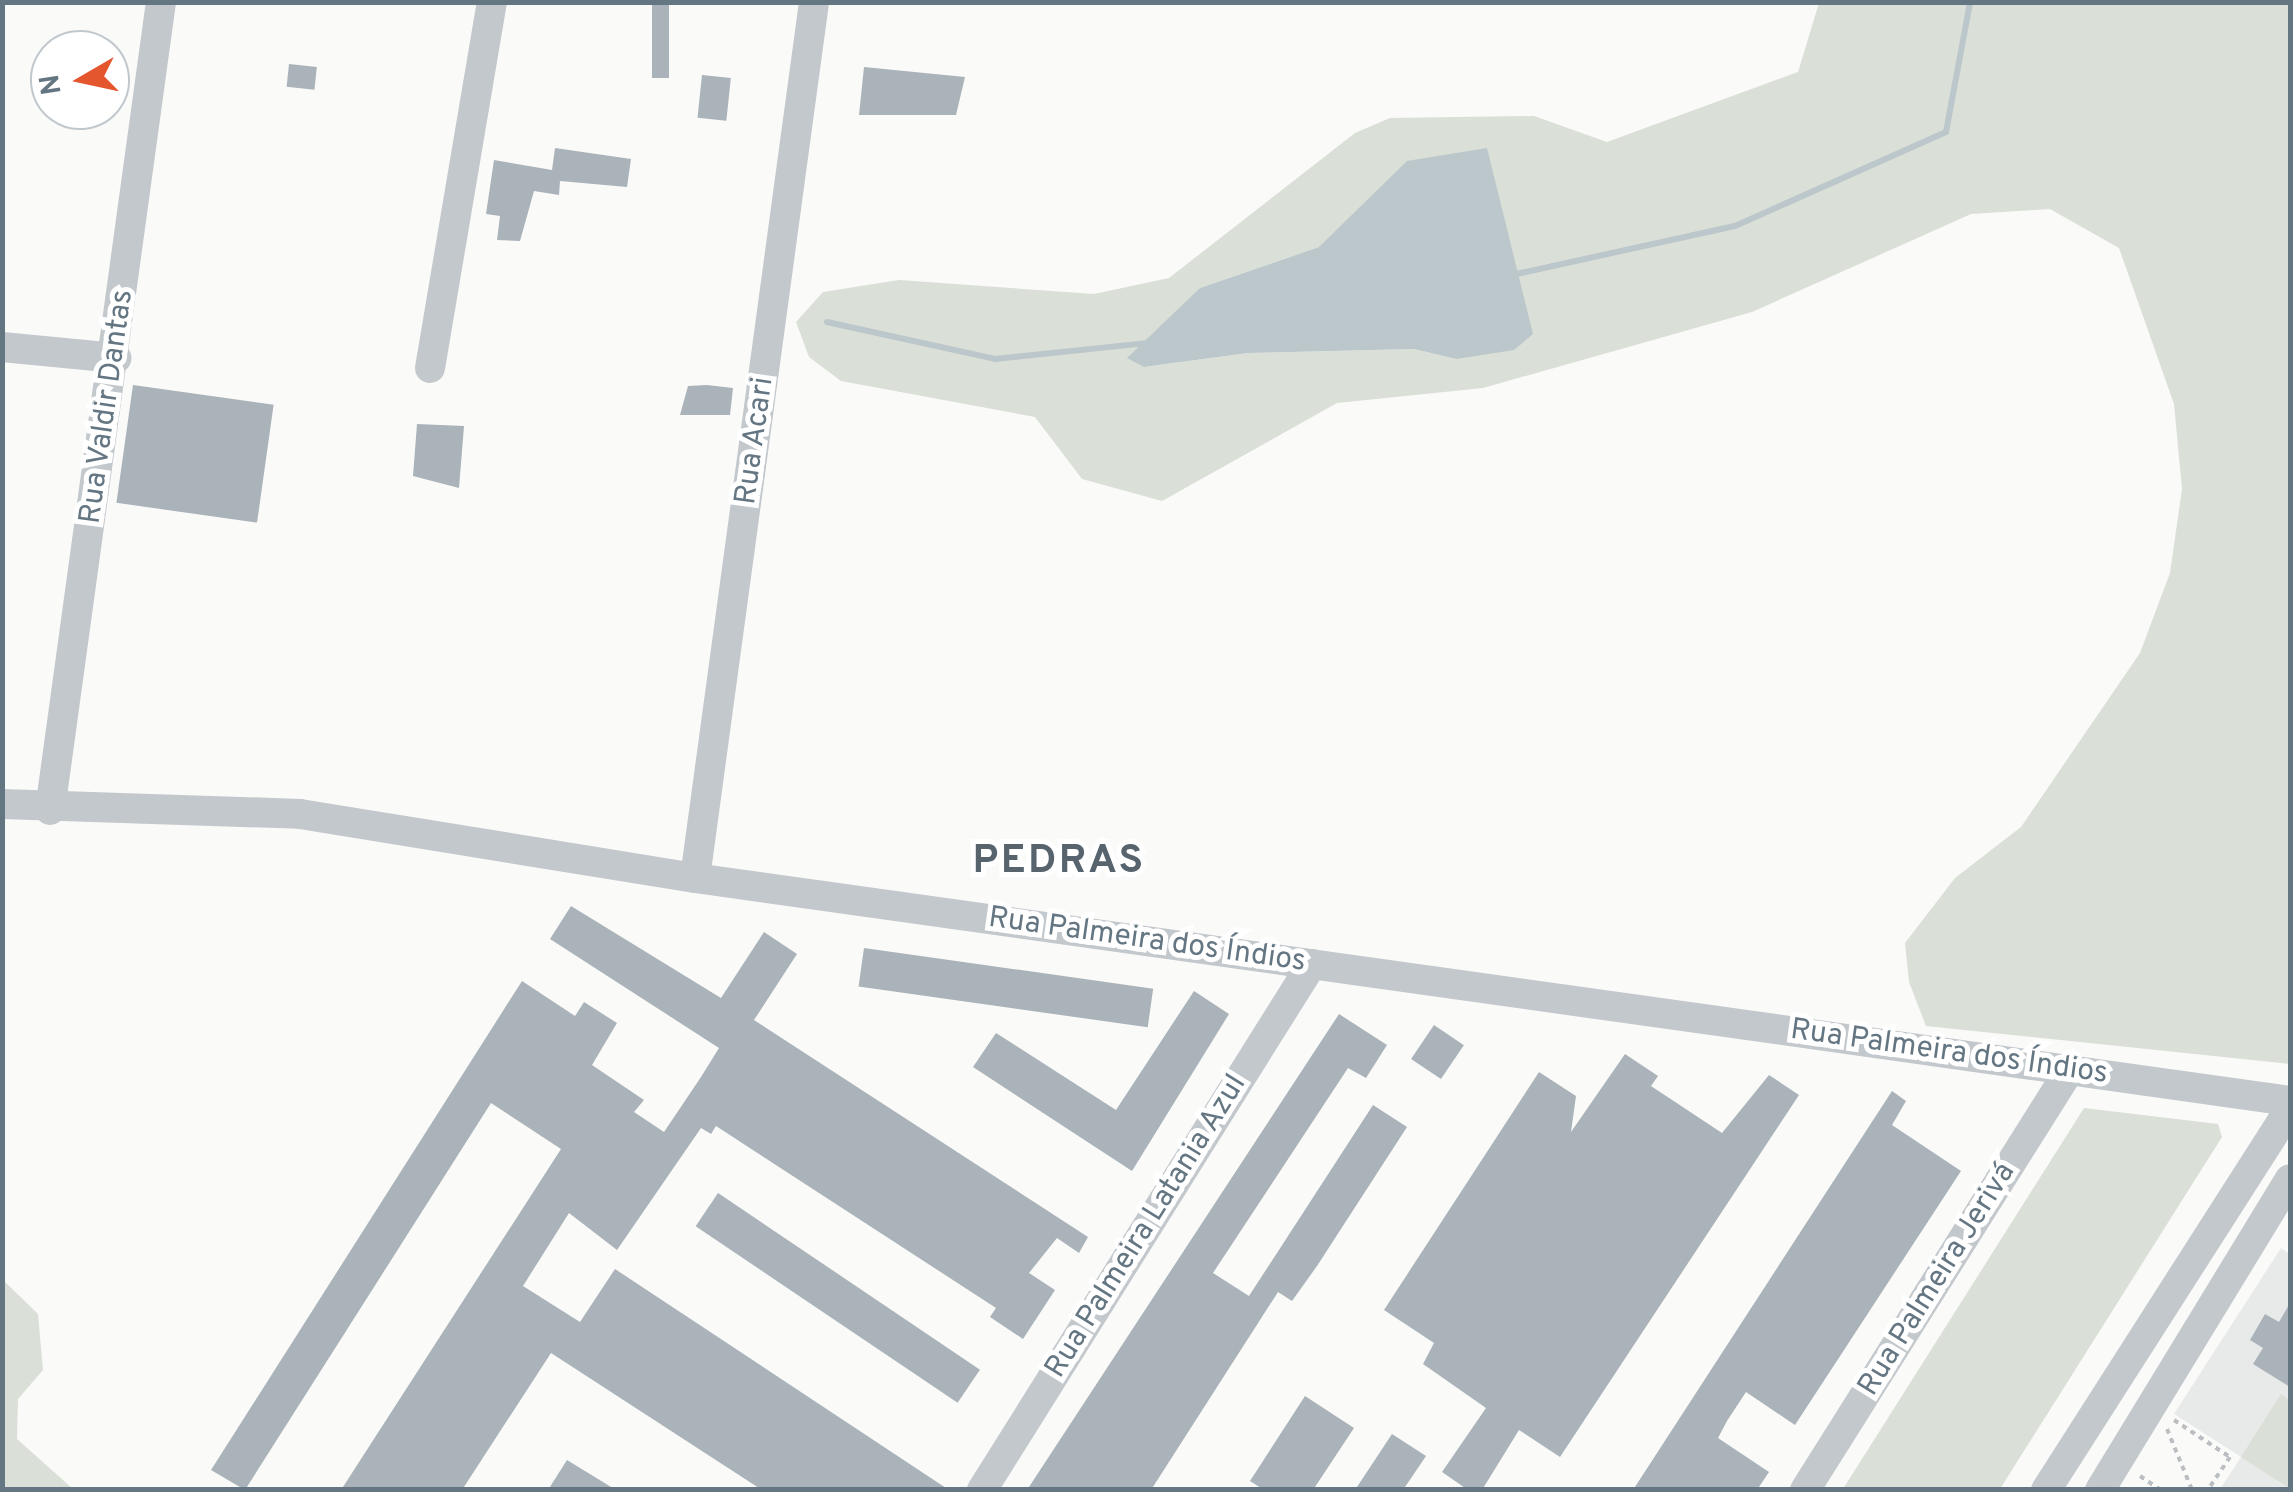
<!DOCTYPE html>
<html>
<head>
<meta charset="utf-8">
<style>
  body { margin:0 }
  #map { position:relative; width:2293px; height:1492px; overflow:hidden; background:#fafaf8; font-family:Overpass,sans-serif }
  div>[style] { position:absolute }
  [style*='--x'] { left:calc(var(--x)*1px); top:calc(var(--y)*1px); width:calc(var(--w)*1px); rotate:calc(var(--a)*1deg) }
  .built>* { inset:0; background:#e8e9e9 }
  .green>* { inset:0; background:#dadfd7 }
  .water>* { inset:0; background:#bbc7cb }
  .stream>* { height:6px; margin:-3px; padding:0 3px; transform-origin:3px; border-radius:3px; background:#bbc7cb }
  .building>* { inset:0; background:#aab3b9; transform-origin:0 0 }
  .path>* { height:4px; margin-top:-2px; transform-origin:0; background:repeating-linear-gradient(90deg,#bbbfc2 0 5px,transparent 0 10px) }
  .minor>* { height:30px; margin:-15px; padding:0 15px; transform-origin:15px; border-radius:15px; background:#c3c8cc }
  span { translate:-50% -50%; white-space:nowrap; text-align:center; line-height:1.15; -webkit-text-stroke:10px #fff; paint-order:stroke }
  .street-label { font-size:30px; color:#657683 }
  .district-label { font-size:40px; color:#57646e; font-weight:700; letter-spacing:2.5px }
  .frame { position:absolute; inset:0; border:5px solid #657683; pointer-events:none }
  .north { position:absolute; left:30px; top:30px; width:100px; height:100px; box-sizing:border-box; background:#fff; border:2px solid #c1c8cd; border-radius:50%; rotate:261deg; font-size:28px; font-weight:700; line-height:40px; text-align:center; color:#657683 }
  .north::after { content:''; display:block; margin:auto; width:35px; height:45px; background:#e4572e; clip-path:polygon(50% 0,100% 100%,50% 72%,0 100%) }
</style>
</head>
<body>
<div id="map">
  <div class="built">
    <div style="clip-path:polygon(2281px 1248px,2290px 1254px,2290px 1401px,2281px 1395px,2242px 1457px,2289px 1489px,2220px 1489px,2241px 1457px,2174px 1414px)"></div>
  </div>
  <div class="green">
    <div style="clip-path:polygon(evenodd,1819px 3px,2290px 3px,2290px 1064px,1926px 1026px,1909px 982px,1905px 943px,1955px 878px,2021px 827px,2140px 653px,2170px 573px,2182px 489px,2174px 404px,2119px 248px,2050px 209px,1971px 214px,1752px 312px,1483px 388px,1337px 403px,1162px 501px,1082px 479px,1035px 417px,841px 381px,809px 357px,796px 322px,823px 292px,899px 280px,1094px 294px,1169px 278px,1355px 133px,1390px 118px,1534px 116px,1607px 142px,1798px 72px,1819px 3px,1319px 247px,1456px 359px,1414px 349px,1248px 353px,1145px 367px,1200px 288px,1319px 247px)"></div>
    <div style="clip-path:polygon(2084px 1108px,2218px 1124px,2222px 1137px,2000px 1489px,1843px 1489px)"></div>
    <div style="clip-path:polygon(2px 1279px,38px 1314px,43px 1370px,18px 1399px,17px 1439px,73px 1489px,3px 1489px)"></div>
    <div style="clip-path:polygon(2281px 1394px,2290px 1401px,2290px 1489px,2241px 1457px)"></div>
  </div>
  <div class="water">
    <div style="clip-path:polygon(1487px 148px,1533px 334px,1514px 350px,1456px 359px,1414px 349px,1248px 353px,1144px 367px,1127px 358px,1200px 288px,1319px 247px,1407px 161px)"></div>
  </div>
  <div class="stream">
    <div style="--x:1512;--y:275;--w:228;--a:-12.4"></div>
    <div style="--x:1735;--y:226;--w:231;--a:-24"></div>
    <div style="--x:1946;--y:132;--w:132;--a:-79.5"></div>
    <div style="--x:827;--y:322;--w:172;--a:12.4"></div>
    <div style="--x:995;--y:359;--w:152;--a:-6"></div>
  </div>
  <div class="building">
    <div style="left:652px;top:2px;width:17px;height:76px"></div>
    <div style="left:289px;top:64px;width:28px;height:23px;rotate:6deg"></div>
    <div style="clip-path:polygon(864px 67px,965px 77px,956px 115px,859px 115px)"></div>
    <div style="left:702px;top:75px;width:29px;height:43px;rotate:6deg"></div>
    <div style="clip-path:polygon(555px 148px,631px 159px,627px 187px,560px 181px,559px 195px,534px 191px,520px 241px,497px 240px,500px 216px,486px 214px,494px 160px,552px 170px)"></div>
    <div style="left:133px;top:385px;width:142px;height:119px;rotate:8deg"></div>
    <div style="clip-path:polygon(707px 385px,733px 388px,730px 415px,680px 415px,688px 386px)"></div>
    <div style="clip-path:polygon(417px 424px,464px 426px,459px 488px,413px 476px)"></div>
    <div style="clip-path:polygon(571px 906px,721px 998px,764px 932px,797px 954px,754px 1020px,1088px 1237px,1079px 1253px,1057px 1238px,1029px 1273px,1055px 1290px,1023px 1339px,990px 1317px,996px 1308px,716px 1126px,711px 1134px,701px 1128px,617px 1250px,569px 1213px,523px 1286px,580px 1322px,615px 1269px,949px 1490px,762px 1490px,551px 1353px,462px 1490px,341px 1490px,561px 1149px,491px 1103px,245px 1490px,211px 1470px,522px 981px,575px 1016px,584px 1002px,617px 1023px,592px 1065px,644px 1100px,634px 1112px,664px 1132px,701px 1077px,719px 1048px,550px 939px)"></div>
    <div style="left:864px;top:948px;width:292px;height:39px;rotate:8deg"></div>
    <div style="clip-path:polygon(1194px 991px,1229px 1014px,1132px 1171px,973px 1067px,996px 1033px,1116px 1110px)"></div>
    <div style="clip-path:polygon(1339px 1014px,1387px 1045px,1366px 1078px,1348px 1068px,1213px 1273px,1249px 1296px,1373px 1105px,1407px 1127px,1317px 1266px,1292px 1301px,1278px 1292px,1151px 1490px,1027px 1490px)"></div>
    <div style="left:1434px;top:1025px;width:36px;height:41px;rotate:34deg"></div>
    <div style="clip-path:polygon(1625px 1054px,1658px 1076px,1651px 1086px,1722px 1133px,1769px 1075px,1799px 1095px,1560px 1457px,1519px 1430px,1482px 1490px,1468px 1490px,1442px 1472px,1486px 1408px,1423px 1364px,1434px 1343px,1384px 1310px,1539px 1072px,1576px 1096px,1571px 1132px)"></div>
    <div style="clip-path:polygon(1892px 1091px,1906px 1101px,1892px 1125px,1961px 1171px,1795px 1425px,1746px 1392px,1727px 1421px,1718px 1438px,1769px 1472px,1757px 1490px,1633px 1490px)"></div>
    <div style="left:718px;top:1193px;width:316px;height:40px;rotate:34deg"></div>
    <div style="clip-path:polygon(2290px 1303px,2290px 1387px,2253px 1364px,2263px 1348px,2250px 1340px,2265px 1314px,2279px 1322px)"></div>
    <div style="clip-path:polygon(1305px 1396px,1354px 1428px,1313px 1490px,1264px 1490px,1250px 1481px)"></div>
    <div style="clip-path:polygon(1392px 1434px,1426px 1456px,1403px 1490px,1355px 1490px)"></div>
    <div style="clip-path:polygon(567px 1460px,616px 1490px,548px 1490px)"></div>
  </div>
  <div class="path">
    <div style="--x:2174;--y:1420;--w:67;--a:33.5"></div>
    <div style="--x:2230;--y:1457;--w:40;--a:124"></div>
    <div style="--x:2167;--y:1429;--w:66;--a:67.7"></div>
    <div style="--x:2140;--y:1476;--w:25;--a:34"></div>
  </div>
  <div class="minor">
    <div style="--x:2;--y:347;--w:115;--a:5.5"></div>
    <div style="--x:430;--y:368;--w:371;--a:-80.4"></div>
    <div style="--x:2;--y:804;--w:298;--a:1.9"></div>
    <div style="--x:300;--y:814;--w:400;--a:9.2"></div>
    <div style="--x:695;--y:878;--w:1611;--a:7.96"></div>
    <div style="--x:50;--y:810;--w:816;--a:-82.18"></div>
    <div style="--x:695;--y:878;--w:884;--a:-82.26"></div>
    <div style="--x:982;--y:1490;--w:621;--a:-57.9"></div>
    <div style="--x:1805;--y:1490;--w:497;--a:-57.8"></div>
    <div style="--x:2046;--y:1490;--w:452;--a:-57.4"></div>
    <div style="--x:2100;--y:1490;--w:364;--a:-58.6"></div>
  </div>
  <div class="street-label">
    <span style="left:108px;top:407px;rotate:-82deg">Rua Valdir Dantas</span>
    <span style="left:756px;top:441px;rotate:-82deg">Rua Acari</span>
    <span style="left:1147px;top:941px;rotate:8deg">Rua Palmeira dos Índios</span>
    <span style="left:1949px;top:1053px;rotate:8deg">Rua Palmeira dos Índios</span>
    <span style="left:1147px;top:1227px;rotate:-58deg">Rua Palmeira Latania Azul</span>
    <span style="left:1938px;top:1280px;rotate:-58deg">Rua Palmeira Jerivá</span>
  </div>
  <div class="district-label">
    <span style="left:1059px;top:862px">PEDRAS</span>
  </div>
  <div class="frame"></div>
  <div class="north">N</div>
</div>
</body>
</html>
